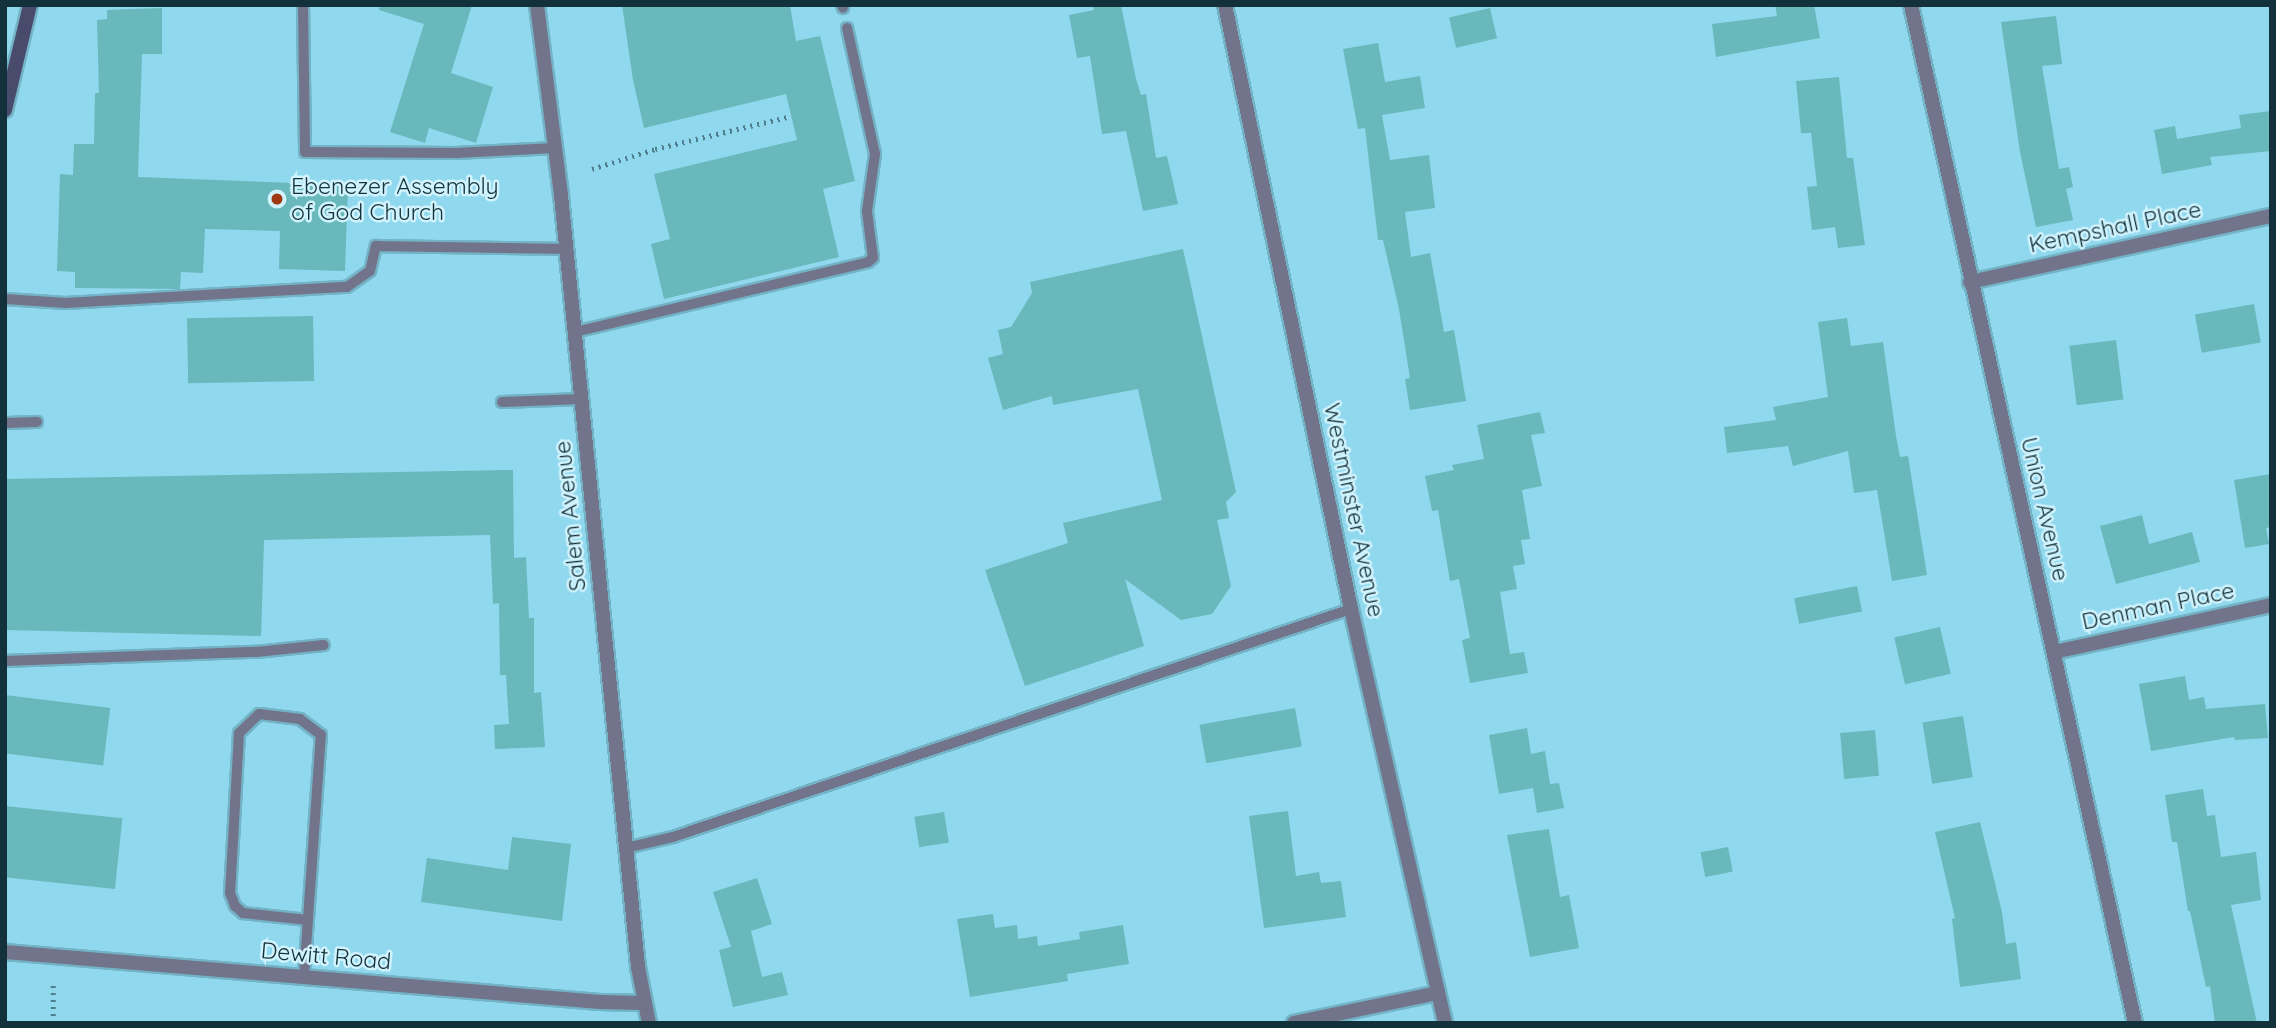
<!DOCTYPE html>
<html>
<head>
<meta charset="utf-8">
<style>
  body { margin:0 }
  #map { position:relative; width:2276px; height:1028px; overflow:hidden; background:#90d8ee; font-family:Quicksand,sans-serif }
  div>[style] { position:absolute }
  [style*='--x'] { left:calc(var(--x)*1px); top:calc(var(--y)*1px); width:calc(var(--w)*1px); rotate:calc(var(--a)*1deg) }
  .building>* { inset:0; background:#69b8bb; transform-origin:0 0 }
  .path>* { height:4.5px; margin-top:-2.25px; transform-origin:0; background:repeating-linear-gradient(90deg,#4e7f8f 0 2px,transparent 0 7px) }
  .roads { filter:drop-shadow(2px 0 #74b3c6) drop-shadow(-2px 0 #74b3c6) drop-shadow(0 2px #74b3c6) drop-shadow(0 -2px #74b3c6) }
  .service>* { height:10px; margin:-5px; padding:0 5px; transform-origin:5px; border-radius:5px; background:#71748b }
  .minor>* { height:14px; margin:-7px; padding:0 7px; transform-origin:7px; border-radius:7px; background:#71748b }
  .secondary>* { height:14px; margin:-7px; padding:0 7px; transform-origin:7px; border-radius:7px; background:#484b6b }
  .dots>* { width:19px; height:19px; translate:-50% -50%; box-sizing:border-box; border:4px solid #d0f3fe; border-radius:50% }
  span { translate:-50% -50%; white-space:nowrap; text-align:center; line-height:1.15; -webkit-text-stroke:5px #d0f3fe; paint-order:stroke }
  .poi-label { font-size:23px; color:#13313a }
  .left { translate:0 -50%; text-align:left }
  .street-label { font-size:23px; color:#13313a }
  .frame { position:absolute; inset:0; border:7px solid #13313a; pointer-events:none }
</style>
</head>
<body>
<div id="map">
  <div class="building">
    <div style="clip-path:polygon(380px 5px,472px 5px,451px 73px,493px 87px,476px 143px,429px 128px,425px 143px,390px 132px,424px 24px,379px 10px)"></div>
    <div style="clip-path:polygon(622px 5px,790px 5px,796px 41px,820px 36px,855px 181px,823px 189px,839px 257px,664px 299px,651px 244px,670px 239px,654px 174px,797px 140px,786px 94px,644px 128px,633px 80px)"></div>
    <div style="clip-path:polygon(1093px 5px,1121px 5px,1136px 79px,1141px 95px,1146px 94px,1156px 158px,1167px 156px,1178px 204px,1143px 211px,1126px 131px,1102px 134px,1090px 56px,1077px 58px,1069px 15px,1094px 10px)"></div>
    <div style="clip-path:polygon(1775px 5px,1814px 5px,1820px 38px,1716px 57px,1712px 24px,1777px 16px)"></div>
    <div style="clip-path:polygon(162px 8px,162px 54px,142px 54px,138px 177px,348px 185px,345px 271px,279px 269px,280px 231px,205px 229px,203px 273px,181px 272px,180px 289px,75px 288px,75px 272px,57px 271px,60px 174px,73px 175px,74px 144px,94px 144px,95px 93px,99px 93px,97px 20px,107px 19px,107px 10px)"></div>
    <div style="left:1490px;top:8px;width:31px;height:42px;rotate:77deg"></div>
    <div style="clip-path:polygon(2056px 16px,2062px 64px,2042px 66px,2059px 169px,2069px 167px,2073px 187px,2066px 189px,2073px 220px,2036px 227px,2020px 152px,2001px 22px)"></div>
    <div style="clip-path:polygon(1378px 43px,1385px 82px,1420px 76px,1425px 108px,1382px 115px,1390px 160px,1429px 155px,1435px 208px,1405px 212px,1411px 257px,1430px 253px,1444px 332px,1454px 330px,1466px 401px,1410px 410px,1405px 379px,1410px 378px,1399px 309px,1383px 240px,1378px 240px,1365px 128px,1358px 129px,1343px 49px)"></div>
    <div style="clip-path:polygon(1839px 77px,1847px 158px,1853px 158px,1865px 245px,1838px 248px,1835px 227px,1812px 230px,1807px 187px,1817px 186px,1811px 133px,1801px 133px,1796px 81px)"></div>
    <div style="clip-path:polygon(2271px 111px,2271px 151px,2210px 157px,2212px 165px,2162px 174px,2154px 130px,2175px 126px,2177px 139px,2241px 128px,2239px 115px)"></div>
    <div style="clip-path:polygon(1183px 249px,1236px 492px,1226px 502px,1229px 518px,1217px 520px,1231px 586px,1212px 614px,1181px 620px,1125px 579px,1144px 646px,1025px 686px,985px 570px,1068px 543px,1063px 523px,1162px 500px,1138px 389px,1053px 405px,1052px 396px,1003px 410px,988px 358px,1003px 354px,998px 330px,1011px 327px,1032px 293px,1030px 282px)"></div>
    <div style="left:2254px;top:304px;width:39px;height:60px;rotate:80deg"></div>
    <div style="left:313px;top:316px;width:65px;height:126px;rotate:89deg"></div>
    <div style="clip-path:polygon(1847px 318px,1851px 346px,1883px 342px,1896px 436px,1900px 457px,1908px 456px,1927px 575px,1892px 581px,1877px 490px,1854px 493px,1848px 451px,1793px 466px,1788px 446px,1727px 453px,1724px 427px,1776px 420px,1773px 407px,1828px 397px,1818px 322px)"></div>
    <div style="left:2116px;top:340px;width:60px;height:47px;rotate:83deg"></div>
    <div style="clip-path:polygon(1540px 412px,1545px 433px,1531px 435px,1542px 486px,1522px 490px,1530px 539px,1521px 540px,1525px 564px,1513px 566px,1517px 589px,1500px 592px,1510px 654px,1524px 652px,1528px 673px,1470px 683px,1462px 640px,1470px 638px,1459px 579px,1450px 581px,1438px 510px,1432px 511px,1425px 476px,1454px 470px,1452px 465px,1484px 459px,1477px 425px)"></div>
    <div style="clip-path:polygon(513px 470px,514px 558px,526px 557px,529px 618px,534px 618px,534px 693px,541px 692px,545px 747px,495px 749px,494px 725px,509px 724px,506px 675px,500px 675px,499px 603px,493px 604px,490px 535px,264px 540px,261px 636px,5px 630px,5px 479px)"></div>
    <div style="clip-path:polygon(2271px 474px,2271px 527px,2266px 528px,2269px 544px,2245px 548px,2234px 480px)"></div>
    <div style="clip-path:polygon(2142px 515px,2149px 544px,2192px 532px,2200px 562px,2116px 584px,2100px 526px)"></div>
    <div style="left:1857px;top:586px;width:26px;height:64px;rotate:79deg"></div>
    <div style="left:1940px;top:627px;width:48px;height:47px;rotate:77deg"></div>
    <div style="clip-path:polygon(2185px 676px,2189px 700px,2204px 697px,2206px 709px,2265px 704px,2268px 738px,2235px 740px,2234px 737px,2151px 751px,2139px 684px)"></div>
    <div style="left:5px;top:695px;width:106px;height:58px;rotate:7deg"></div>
    <div style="left:1295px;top:708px;width:39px;height:97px;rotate:80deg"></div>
    <div style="left:1963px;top:716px;width:62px;height:41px;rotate:81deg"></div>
    <div style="clip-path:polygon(1527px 728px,1531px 754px,1545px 751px,1550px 784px,1559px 783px,1564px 808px,1537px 813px,1533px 788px,1499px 794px,1489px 735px)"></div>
    <div style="left:1875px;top:730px;width:46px;height:35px;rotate:85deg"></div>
    <div style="clip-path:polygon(2203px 789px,2207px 816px,2215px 815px,2221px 857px,2256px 852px,2261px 900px,2231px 905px,2257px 1023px,2215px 1023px,2210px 986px,2206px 987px,2190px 911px,2188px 911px,2177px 842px,2172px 842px,2165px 795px)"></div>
    <div style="left:5px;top:806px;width:118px;height:71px;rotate:6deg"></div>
    <div style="clip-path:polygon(1288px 811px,1296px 876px,1319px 872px,1321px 883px,1341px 881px,1346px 917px,1264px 928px,1249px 816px)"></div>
    <div style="left:944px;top:812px;width:31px;height:30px;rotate:81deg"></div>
    <div style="clip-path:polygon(1980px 822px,2002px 912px,2006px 944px,2016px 942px,2021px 979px,1960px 987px,1952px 919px,1955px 918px,1935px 832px)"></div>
    <div style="clip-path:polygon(1549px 829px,1560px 897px,1569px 895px,1579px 948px,1530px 957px,1507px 835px)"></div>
    <div style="clip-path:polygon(512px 837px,571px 844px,562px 921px,421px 902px,427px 858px,508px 870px)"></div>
    <div style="left:1728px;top:847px;width:25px;height:28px;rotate:79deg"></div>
    <div style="clip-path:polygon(757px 878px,772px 924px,751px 931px,762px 977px,782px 972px,788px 995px,733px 1007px,719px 950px,731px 947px,713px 892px)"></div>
    <div style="clip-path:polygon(993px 914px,995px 928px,1017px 925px,1018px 939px,1037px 936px,1038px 946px,1080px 939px,1079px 932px,1123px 925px,1129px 964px,1067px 974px,1068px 981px,970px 997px,957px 919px)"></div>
  </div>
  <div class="path">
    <div style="--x:592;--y:169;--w:66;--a:-17.6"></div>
    <div style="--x:655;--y:149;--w:140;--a:-13.6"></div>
    <div style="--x:53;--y:1023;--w:42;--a:-90"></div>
  </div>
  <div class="roads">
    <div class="service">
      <div style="--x:303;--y:5;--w:147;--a:89.2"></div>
      <div style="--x:305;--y:152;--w:151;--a:0.4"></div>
      <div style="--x:456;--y:153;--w:99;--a:-2.9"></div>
      <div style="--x:842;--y:5;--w:3;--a:72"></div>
      <div style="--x:5;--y:299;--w:61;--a:3.8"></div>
      <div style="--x:66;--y:303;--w:281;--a:-3.3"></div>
      <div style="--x:347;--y:287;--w:28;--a:-35"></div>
      <div style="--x:370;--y:271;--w:26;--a:-77"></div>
      <div style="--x:376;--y:246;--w:190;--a:0.9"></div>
      <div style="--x:575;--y:332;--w:301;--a:-13.4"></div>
      <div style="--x:868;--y:262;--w:6;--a:-39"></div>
      <div style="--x:873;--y:258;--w:47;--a:-97.3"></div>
      <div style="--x:867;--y:211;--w:58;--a:-82"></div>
      <div style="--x:875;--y:154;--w:129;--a:-102.5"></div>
      <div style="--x:502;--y:402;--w:79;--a:-2.2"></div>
      <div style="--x:5;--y:423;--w:32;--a:-2"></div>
      <div style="--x:5;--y:661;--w:251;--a:-2.1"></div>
      <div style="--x:256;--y:652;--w:68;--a:-5.9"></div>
      <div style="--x:626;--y:848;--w:48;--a:-13.2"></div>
      <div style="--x:673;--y:837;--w:715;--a:-18.59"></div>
      <div style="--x:304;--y:976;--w:242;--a:-86"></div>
      <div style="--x:321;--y:735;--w:26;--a:-143"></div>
      <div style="--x:300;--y:719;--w:41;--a:-173"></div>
      <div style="--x:259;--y:714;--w:28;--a:136"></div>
      <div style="--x:239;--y:733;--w:160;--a:93.2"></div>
      <div style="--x:230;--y:893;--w:14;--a:69"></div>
      <div style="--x:235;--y:906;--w:11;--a:41"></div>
      <div style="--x:243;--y:913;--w:65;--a:6.1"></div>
    </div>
    <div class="minor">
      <div style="--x:537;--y:5;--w:192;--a:82.8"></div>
      <div style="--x:561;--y:195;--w:776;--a:84.3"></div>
      <div style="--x:638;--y:967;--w:57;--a:78.9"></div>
      <div style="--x:1225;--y:5;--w:617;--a:78.22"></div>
      <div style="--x:1351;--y:609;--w:425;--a:77.2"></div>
      <div style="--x:1911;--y:5;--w:1042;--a:77.59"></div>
      <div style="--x:1970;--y:282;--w:308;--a:-12.4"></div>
      <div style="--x:2054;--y:652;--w:222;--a:-12.2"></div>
      <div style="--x:5;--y:952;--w:597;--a:4.8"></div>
      <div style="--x:600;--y:1002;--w:44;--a:1.3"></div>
      <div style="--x:1294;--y:1023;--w:147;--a:-11.8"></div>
    </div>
    <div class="secondary">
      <div style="--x:5;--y:110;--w:108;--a:-76.6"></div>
    </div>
  </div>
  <div class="dots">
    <div style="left:277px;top:199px;background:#9f3911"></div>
  </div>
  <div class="poi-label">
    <span class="left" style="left:291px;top:199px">Ebenezer Assembly<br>of God Church</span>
  </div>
  <div class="street-label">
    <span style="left:2115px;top:227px;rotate:-12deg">Kempshall Place</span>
    <span style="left:2045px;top:509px;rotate:77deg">Union Avenue</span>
    <span style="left:1354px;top:510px;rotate:78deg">Westminster Avenue</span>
    <span style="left:570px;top:516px;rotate:-96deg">Salem Avenue</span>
    <span style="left:2158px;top:606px;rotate:-12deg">Denman Place</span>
    <span style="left:326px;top:956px;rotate:5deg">Dewitt Road</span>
  </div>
  <div class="frame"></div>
</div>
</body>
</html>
